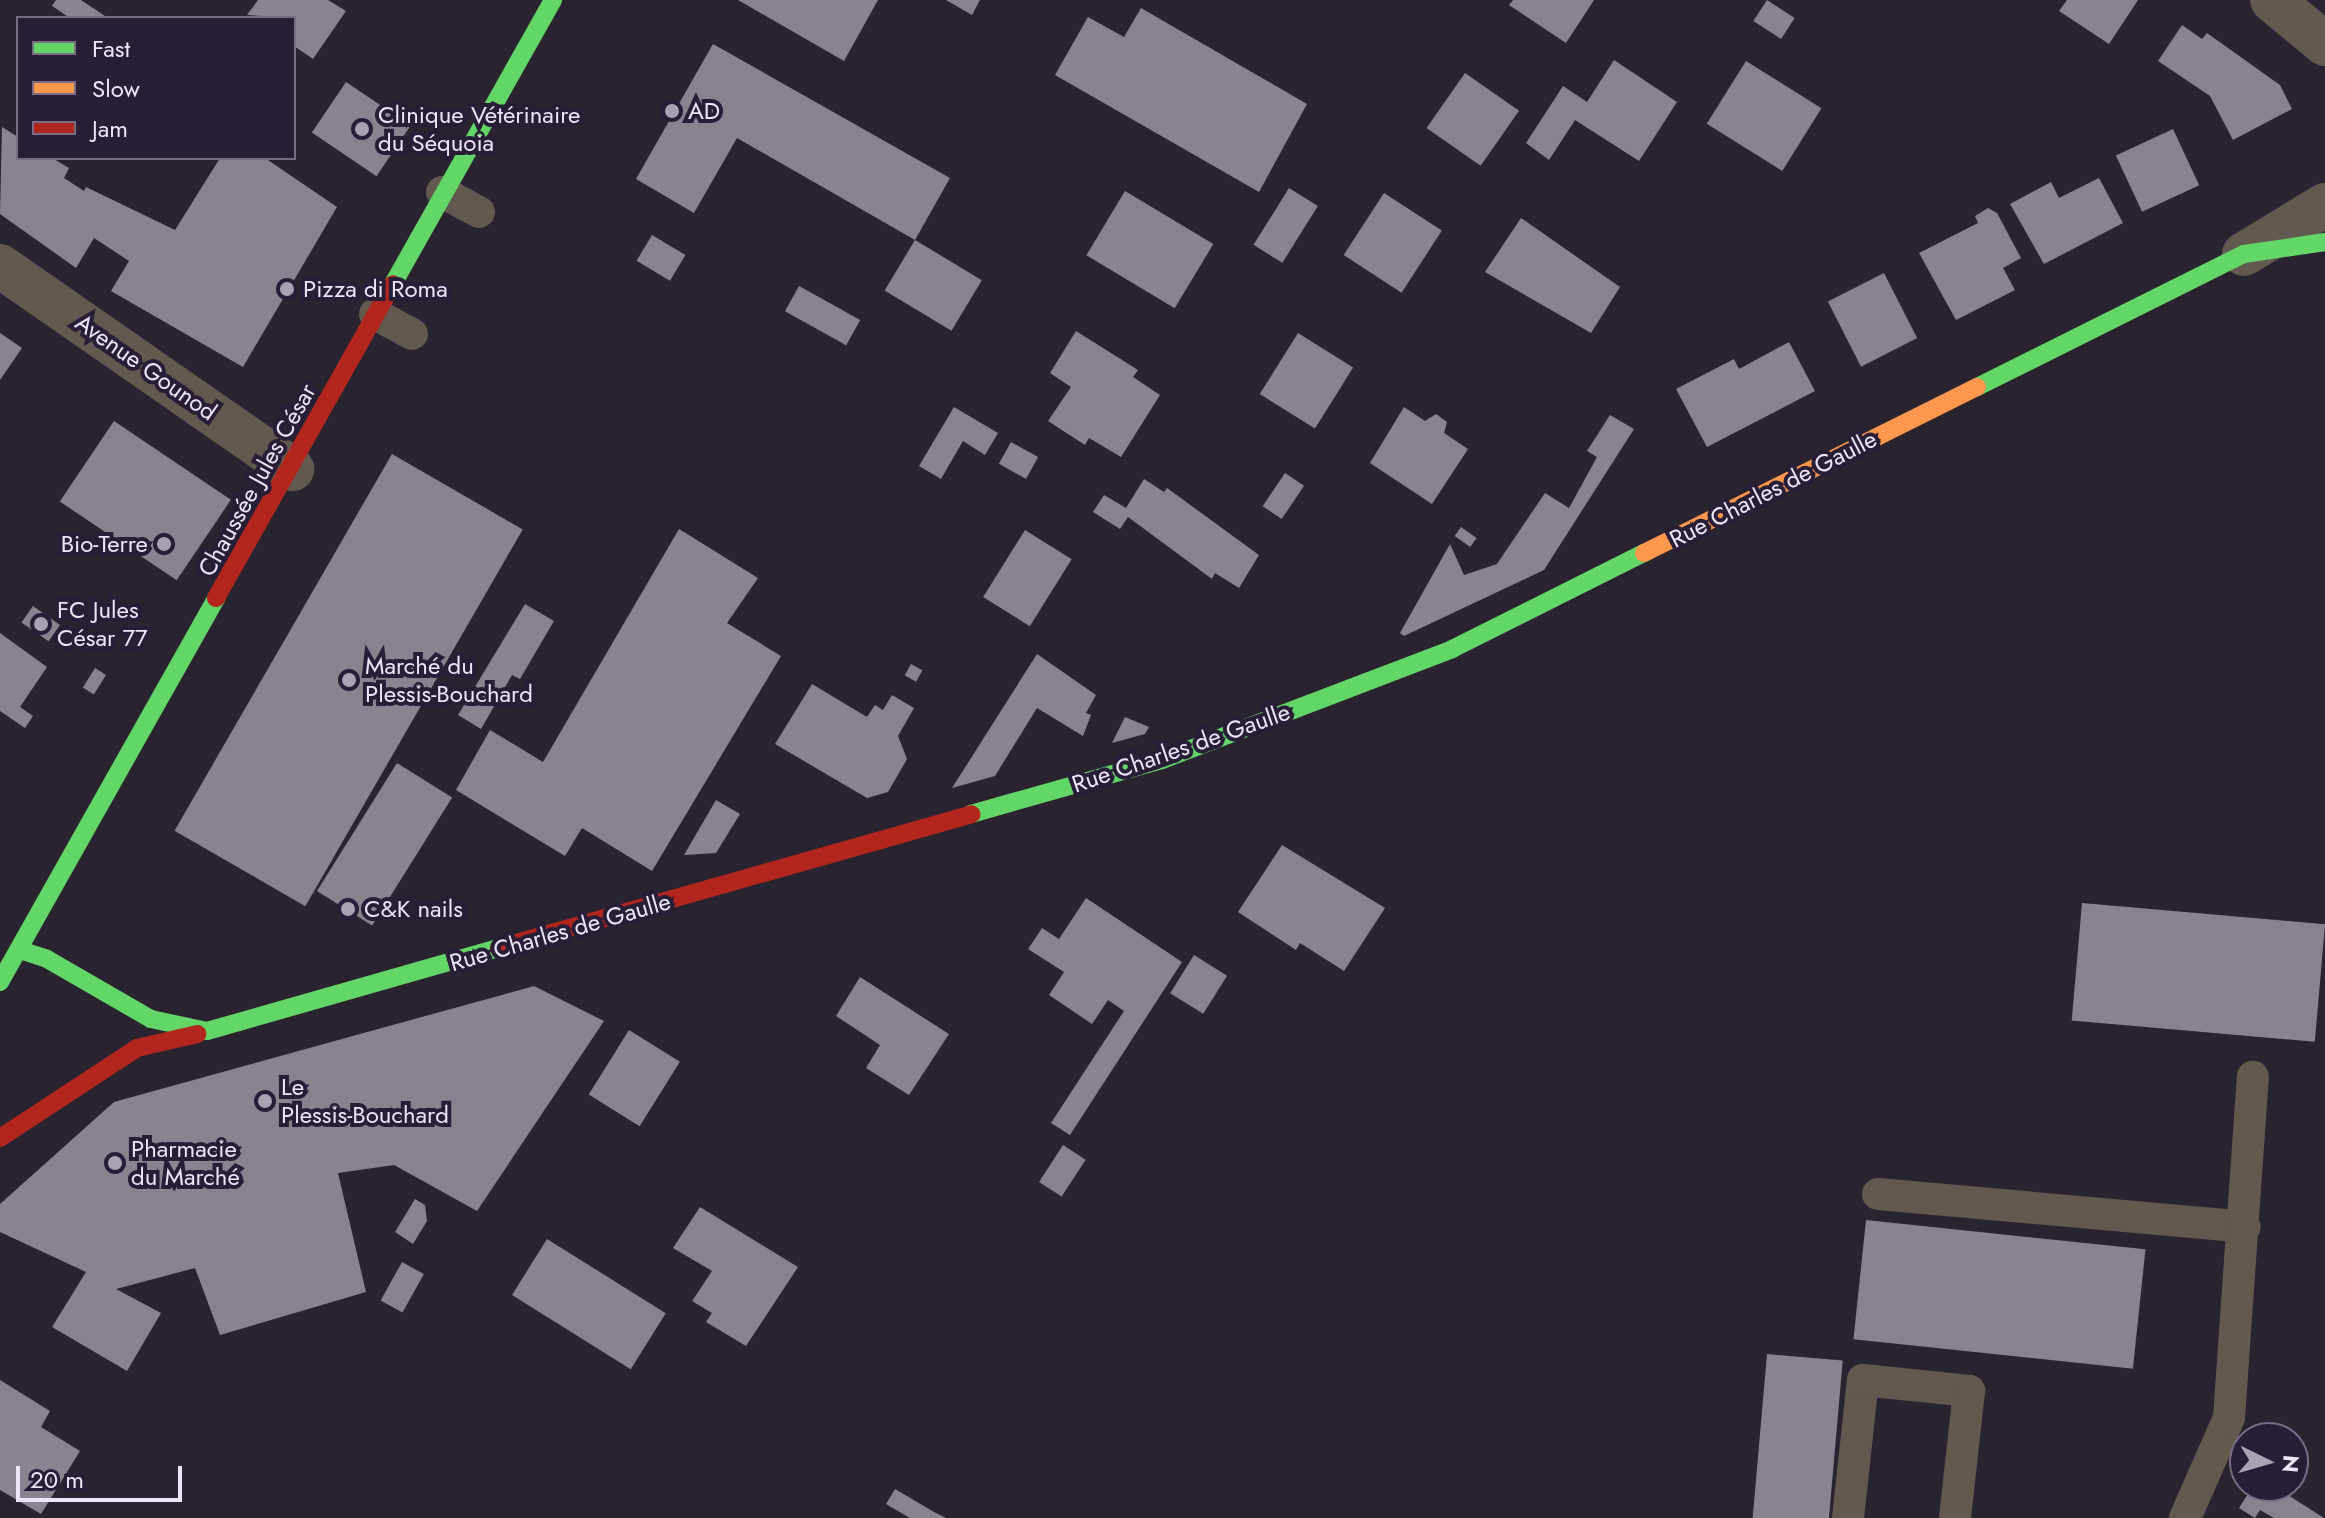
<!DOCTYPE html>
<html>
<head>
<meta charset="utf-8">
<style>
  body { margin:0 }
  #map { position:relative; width:2325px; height:1518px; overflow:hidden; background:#2a2431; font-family:Jost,sans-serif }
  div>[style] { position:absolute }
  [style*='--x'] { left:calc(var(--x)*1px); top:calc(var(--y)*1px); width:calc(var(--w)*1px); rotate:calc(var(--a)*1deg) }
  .building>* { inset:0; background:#88838f; transform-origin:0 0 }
  .lane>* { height:32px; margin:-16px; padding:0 16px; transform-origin:16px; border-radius:16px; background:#625a4f }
  .street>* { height:44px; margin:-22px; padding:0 22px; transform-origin:22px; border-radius:22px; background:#625a4f }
  .fast>* { height:18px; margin:-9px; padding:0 9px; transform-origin:9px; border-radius:9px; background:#63d668 }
  .slow>* { height:18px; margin:-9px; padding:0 9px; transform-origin:9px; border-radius:9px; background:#ff974d }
  .jam>* { height:18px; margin:-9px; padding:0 9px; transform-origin:9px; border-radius:9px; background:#b3261e }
  .dots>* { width:22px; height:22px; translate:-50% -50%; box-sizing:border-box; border:4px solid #291e37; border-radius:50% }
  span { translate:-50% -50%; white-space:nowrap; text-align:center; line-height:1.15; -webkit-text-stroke:8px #291e37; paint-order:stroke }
  .poi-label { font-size:24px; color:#ece6f7 }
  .left { translate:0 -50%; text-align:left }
  .right { translate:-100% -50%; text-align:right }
  .street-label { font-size:24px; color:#ece6f7 }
  .legend { position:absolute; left:16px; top:16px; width:280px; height:144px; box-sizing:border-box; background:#291e37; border:2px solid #776e84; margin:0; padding:10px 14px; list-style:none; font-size:24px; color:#ece6f7 }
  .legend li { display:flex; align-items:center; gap:16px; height:40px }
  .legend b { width:40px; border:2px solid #776e84 }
  .north { position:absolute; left:2229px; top:1422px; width:80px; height:80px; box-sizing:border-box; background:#291e37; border:2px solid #776e84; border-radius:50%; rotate:95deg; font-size:22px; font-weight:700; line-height:32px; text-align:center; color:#ece6f7 }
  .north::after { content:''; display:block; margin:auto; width:28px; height:36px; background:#a8a2b2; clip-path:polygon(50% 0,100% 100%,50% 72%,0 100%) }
  .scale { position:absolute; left:16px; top:1466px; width:166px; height:36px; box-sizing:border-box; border:4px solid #ece6f7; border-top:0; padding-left:10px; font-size:24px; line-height:28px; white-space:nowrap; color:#ece6f7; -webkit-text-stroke:6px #291e37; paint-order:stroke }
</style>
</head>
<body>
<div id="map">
  <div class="building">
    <div style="clip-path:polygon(56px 0,81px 0,108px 18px,70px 18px,52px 6px)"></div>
    <div style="clip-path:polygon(258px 0,328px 0,346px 11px,313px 59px,294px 46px,294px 18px,247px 15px)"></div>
    <div style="clip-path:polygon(738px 0,878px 0,844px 61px)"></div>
    <div style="clip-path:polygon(946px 0,980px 0,972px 15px)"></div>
    <div style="clip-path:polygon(1513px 0,1594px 0,1566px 43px,1509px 5px)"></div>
    <div style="left:1767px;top:0;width:33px;height:25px;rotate:33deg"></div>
    <div style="clip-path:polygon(2067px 0,2138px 0,2109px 44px,2059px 11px)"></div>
    <div style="clip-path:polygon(1141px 8px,1307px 104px,1259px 192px,1055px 75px,1088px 17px,1124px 37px)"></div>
    <div style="clip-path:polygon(2182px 25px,2202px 39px,2207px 33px,2280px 85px,2292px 109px,2233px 140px,2210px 96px,2158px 61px)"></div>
    <div style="clip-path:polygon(713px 44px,950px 178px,915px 240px,737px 138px,694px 213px,636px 179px)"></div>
    <div style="clip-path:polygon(1614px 60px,1677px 102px,1639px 161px,1575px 120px,1549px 160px,1526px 143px,1563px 86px,1587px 102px)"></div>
    <div style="left:1746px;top:61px;width:89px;height:74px;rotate:32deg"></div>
    <div style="left:1465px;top:73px;width:66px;height:67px;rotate:35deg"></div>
    <div style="left:346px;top:82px;width:78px;height:61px;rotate:34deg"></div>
    <div style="clip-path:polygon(2px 127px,18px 137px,18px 158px,52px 158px,69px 168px,64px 178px,84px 191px,86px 187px,175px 230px,220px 158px,265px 158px,337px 207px,243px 367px,111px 291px,129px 261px,94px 238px,76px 268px,0 214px)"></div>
    <div style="left:2173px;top:129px;width:62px;height:63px;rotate:65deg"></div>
    <div style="clip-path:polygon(2099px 178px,2123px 223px,2044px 264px,2010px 204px,2051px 182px,2059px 198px)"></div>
    <div style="left:1289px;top:188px;width:34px;height:67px;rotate:32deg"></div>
    <div style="left:1125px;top:191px;width:103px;height:75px;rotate:31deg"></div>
    <div style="left:1384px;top:193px;width:69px;height:74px;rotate:33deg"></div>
    <div style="clip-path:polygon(1988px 208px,1997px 213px,2021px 258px,2003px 268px,2015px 290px,1956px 320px,1919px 253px,1978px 223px,1975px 216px)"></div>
    <div style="clip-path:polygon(1521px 218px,1620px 287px,1591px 333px,1485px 272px)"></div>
    <div style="left:652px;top:235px;width:39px;height:30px;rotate:31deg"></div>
    <div style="left:915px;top:240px;width:78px;height:59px;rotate:31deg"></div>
    <div style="left:1884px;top:273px;width:73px;height:63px;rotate:63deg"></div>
    <div style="left:799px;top:286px;width:70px;height:29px;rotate:29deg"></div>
    <div style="clip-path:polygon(1076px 331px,1138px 370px,1133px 377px,1160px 395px,1121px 457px,1089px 438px,1085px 445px,1048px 421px,1071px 387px,1050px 373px)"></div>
    <div style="clip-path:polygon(0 333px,22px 348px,0 380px)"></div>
    <div style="left:1298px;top:333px;width:65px;height:72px;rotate:32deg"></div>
    <div style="clip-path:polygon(1789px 342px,1815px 391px,1707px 447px,1676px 389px,1734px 359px,1739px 369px)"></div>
    <div style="clip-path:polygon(954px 407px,998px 433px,985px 455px,963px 441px,941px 479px,919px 466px)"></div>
    <div style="clip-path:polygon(1404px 407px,1425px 421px,1436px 414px,1447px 422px,1444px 433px,1468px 449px,1432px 504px,1370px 463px)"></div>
    <div style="clip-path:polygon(1610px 415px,1634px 429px,1544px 570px,1404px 636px,1400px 633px,1450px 544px,1464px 575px,1497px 564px,1545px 493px,1569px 508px,1597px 457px,1587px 451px)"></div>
    <div style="left:114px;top:421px;width:141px;height:97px;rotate:34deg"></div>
    <div style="left:1011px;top:442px;width:31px;height:25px;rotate:29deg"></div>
    <div style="left:392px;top:454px;width:151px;height:435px;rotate:30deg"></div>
    <div style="left:1285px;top:473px;width:23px;height:40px;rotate:34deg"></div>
    <div style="clip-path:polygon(1144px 479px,1164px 492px,1167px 488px,1259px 555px,1239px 588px,1215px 573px,1212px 579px,1128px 517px,1120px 529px,1093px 512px,1104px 495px,1126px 508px)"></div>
    <div style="left:1461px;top:527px;width:19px;height:11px;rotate:35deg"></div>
    <div style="clip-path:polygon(679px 529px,758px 578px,727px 623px,781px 656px,652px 871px,582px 828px,565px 856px,456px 790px,490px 730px,543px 762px)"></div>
    <div style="left:1025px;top:530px;width:55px;height:79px;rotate:32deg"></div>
    <div style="clip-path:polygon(525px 604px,554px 621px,520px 679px,512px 675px,481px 729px,458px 715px)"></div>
    <div style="left:33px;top:606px;width:33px;height:20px;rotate:35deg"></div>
    <div style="clip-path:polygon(0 633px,47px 667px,20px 707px,33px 716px,25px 728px,0 711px)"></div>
    <div style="clip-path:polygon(1037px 654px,1096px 695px,1086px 713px,1091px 715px,1083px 736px,1037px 708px,995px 776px,952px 788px)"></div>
    <div style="left:911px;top:664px;width:13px;height:13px;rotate:29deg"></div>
    <div style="left:95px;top:668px;width:13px;height:23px;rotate:32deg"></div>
    <div style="clip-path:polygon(812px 684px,867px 717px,875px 705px,883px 710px,892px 695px,914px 708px,898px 736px,907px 759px,888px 792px,867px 798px,775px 744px)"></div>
    <div style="clip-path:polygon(1125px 717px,1149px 727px,1145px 734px,1112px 743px)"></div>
    <div style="left:397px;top:763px;width:65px;height:151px;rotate:32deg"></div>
    <div style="clip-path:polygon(716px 800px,740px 814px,716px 853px,684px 855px)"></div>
    <div style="clip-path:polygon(1282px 845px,1385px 908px,1344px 971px,1300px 943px,1296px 950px,1238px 912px)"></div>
    <div style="clip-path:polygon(1086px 898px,1182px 962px,1070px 1135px,1051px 1123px,1124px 1011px,1108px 1000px,1092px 1024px,1049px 995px,1064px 972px,1028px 949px,1042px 928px,1059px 939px)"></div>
    <div style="left:2082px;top:903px;width:244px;height:118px;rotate:5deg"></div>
    <div style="left:1194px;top:955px;width:39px;height:45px;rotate:32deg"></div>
    <div style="clip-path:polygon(860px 977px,949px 1034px,909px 1095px,866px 1068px,880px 1045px,836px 1016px)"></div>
    <div style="clip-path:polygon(534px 986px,604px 1021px,477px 1211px,394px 1165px,338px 1173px,366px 1292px,220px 1335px,195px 1268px,116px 1289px,161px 1313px,127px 1371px,52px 1327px,86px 1272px,0 1232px,0 1204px,114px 1102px)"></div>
    <div style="left:629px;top:1030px;width:60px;height:76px;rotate:32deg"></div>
    <div style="left:1063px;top:1145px;width:27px;height:44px;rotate:33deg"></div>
    <div style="clip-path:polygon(415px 1199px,425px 1205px,427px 1221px,413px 1244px,395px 1232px)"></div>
    <div style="clip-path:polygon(700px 1207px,798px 1267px,746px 1346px,706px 1322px,712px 1313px,692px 1301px,712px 1271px,673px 1248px)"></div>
    <div style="left:1866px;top:1220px;width:281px;height:120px;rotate:6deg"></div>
    <div style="left:547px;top:1239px;width:140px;height:66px;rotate:32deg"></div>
    <div style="left:402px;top:1262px;width:25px;height:44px;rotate:29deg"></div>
    <div style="left:1767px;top:1354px;width:76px;height:165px;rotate:5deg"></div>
    <div style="clip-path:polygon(0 1380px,50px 1411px,41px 1427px,80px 1451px,41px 1514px,0 1490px)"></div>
    <div style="clip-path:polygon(2253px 1486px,2274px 1486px,2324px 1518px,2274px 1518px,2260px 1510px,2255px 1518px,2239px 1508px)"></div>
    <div style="clip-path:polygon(895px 1489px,934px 1512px,946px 1518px,910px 1518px,886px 1504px)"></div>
  </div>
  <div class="lane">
    <div style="--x:442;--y:192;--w:42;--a:28.4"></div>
    <div style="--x:375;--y:314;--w:42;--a:28.4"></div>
    <div style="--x:1878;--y:1194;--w:368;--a:5.1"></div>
    <div style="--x:1848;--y:1518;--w:139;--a:-83.8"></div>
    <div style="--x:1863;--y:1380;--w:107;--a:5.9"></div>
    <div style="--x:1969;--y:1391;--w:128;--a:96.3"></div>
    <div style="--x:2185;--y:1518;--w:109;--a:-66.3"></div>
    <div style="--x:2229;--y:1418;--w:342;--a:-86"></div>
  </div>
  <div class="street">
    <div style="--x:2272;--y:0;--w:69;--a:39.7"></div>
    <div style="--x:2244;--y:254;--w:95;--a:-31.2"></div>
    <div style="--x:0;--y:266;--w:356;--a:34.8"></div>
  </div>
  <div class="fast">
    <div style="--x:393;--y:284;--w:326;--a:-60.6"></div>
    <div style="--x:1977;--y:387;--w:298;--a:-26.5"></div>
    <div style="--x:2244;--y:254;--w:82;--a:-8.4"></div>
    <div style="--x:971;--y:814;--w:198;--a:-15.8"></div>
    <div style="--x:1162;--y:760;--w:311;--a:-20.9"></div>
    <div style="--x:1452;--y:649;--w:215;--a:-26.6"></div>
    <div style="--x:20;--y:950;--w:28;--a:18"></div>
    <div style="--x:47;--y:959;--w:120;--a:30"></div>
    <div style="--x:151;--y:1019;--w:57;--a:12.1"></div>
    <div style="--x:207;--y:1031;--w:304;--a:-15.9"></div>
    <div style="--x:0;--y:982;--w:441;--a:-60.6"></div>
  </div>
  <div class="slow">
    <div style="--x:1644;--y:553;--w:372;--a:-26.5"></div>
  </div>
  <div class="jam">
    <div style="--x:216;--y:598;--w:360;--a:-60.6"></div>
    <div style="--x:499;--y:948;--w:491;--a:-15.8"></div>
    <div style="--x:0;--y:1138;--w:164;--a:-33.3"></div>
    <div style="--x:137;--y:1048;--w:62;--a:-13.1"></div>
  </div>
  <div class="dots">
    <div style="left:672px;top:111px;background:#a8a2b2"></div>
    <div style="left:362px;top:129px;background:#a8a2b2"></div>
    <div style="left:287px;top:289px;background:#a8a2b2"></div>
    <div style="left:164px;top:544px;background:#a8a2b2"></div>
    <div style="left:41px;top:624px;background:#a8a2b2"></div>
    <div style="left:349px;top:680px;background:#a8a2b2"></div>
    <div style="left:348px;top:909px;background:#a8a2b2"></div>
    <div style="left:265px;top:1101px;background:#a8a2b2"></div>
    <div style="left:115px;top:1163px;background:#a8a2b2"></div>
  </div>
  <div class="poi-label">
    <span class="left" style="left:688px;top:111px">AD</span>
    <span class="left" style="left:378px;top:129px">Clinique Vétérinaire<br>du Séquoia</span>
    <span class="left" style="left:303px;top:289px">Pizza di Roma</span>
    <span class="right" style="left:148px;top:544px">Bio-Terre</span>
    <span class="left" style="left:57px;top:624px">FC Jules<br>César 77</span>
    <span class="left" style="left:365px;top:680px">Marché du<br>Plessis-Bouchard</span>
    <span class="left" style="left:364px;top:909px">C&amp;K nails</span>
    <span class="left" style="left:281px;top:1101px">Le<br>Plessis-Bouchard</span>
    <span class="left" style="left:131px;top:1163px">Pharmacie<br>du Marché</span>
  </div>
  <div class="street-label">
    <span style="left:146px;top:367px;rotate:35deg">Avenue Gounod</span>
    <span style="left:257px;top:480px;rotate:-61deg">Chaussée Jules César</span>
    <span style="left:1773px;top:489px;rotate:-27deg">Rue Charles de Gaulle</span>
    <span style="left:1181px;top:748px;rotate:-19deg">Rue Charles de Gaulle</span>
    <span style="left:560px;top:932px;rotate:-16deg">Rue Charles de Gaulle</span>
  </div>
  <ul class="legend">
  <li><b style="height:10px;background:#63d668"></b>Fast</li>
  <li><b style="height:10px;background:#ff974d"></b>Slow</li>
  <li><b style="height:10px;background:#b3261e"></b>Jam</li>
  </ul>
  <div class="north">N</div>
  <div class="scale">20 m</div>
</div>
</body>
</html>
